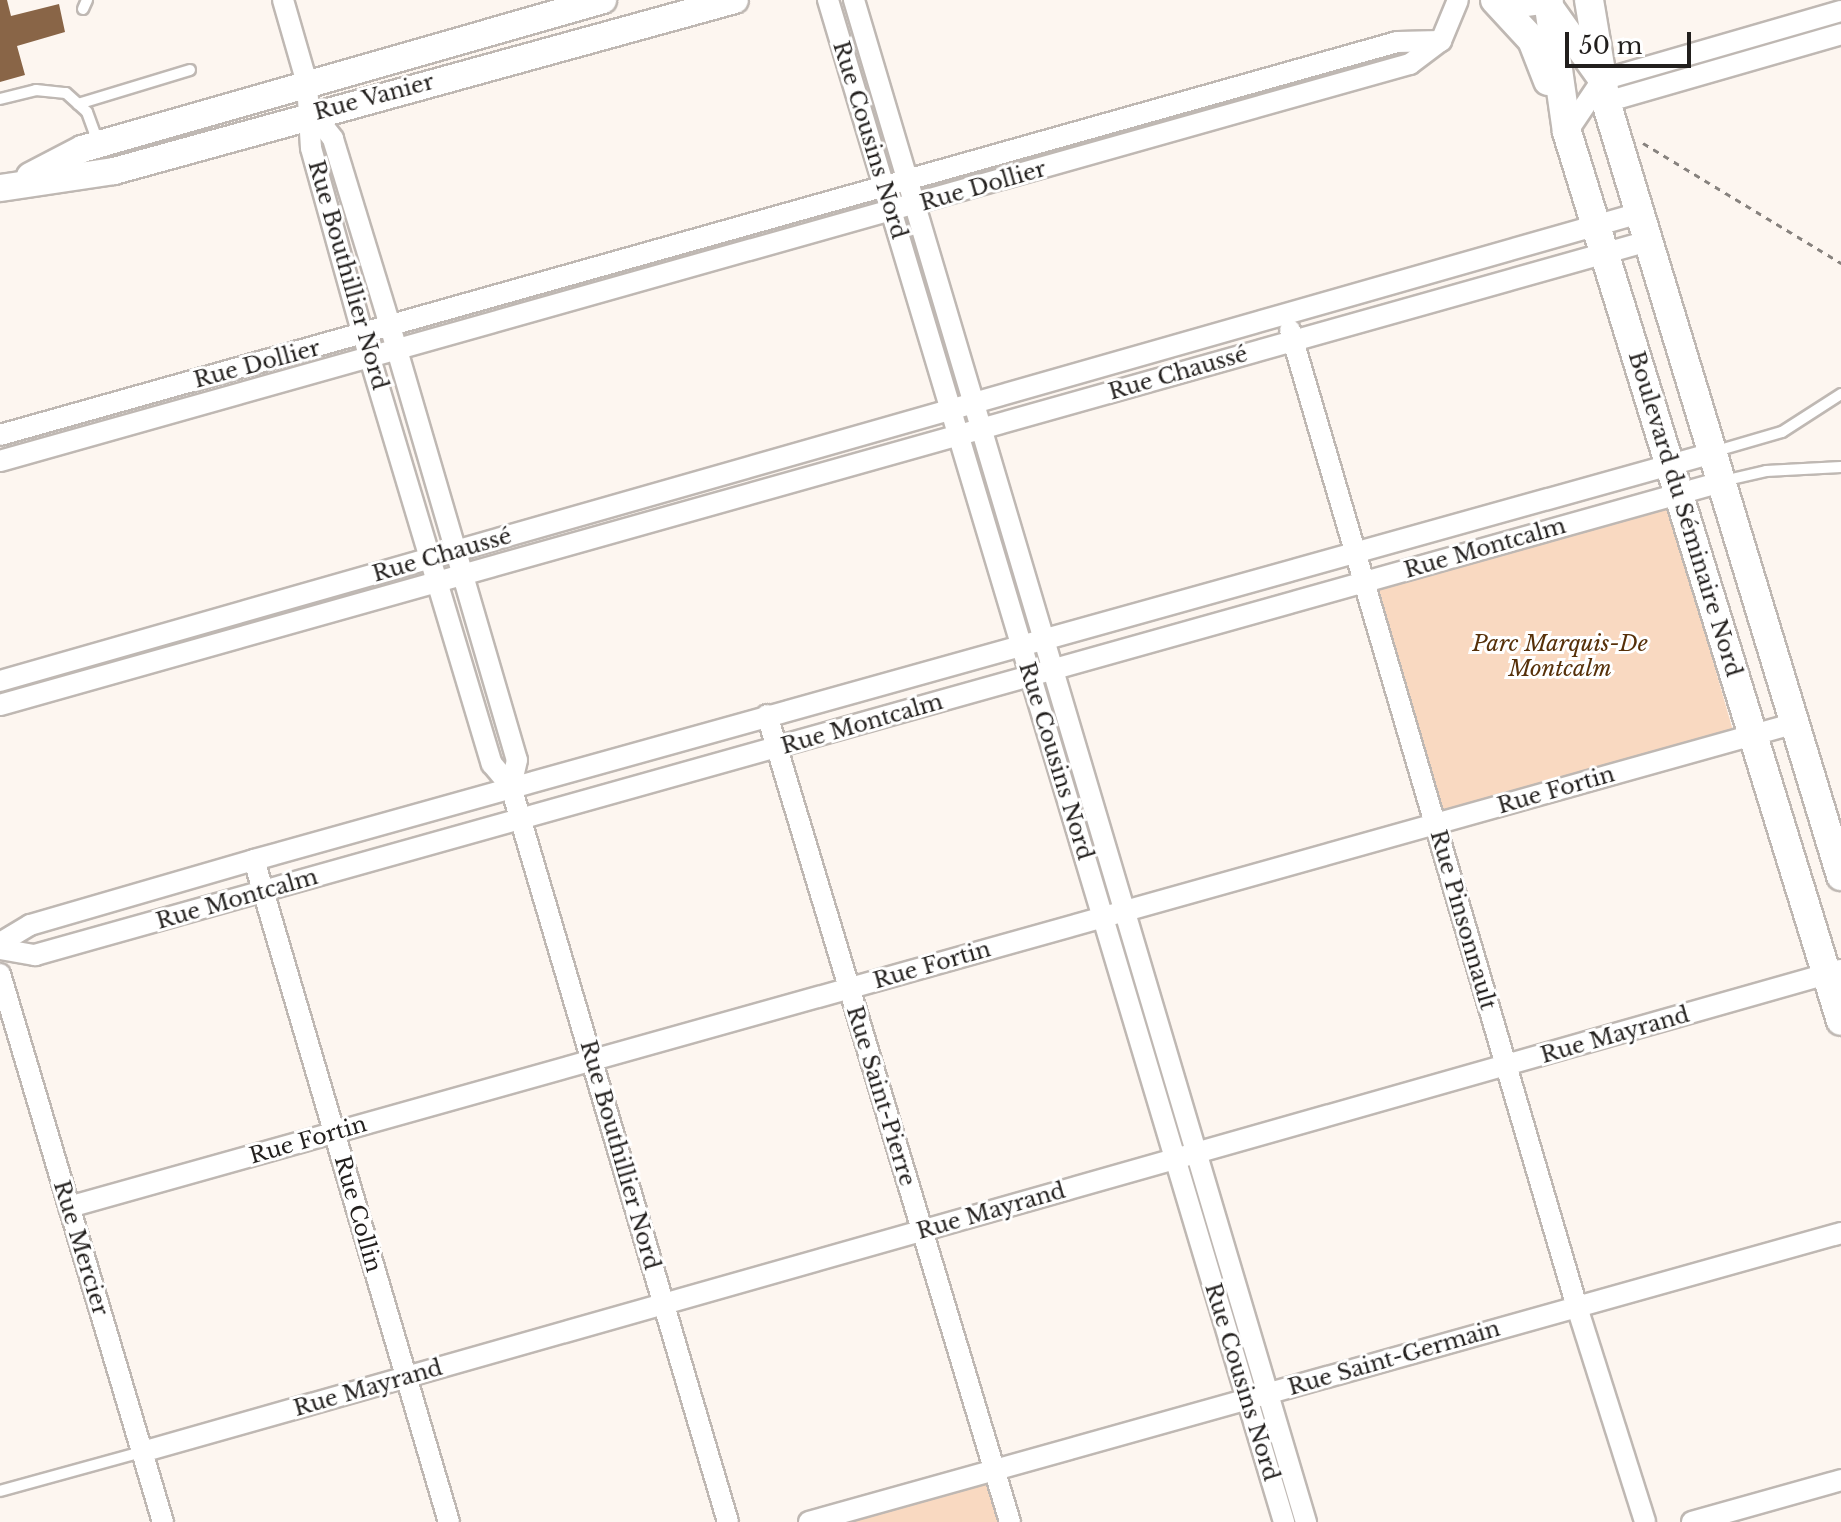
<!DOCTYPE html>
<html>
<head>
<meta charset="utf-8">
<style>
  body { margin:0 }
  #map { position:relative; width:1841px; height:1522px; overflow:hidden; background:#fdf6f0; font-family:"Libre Baskerville",serif }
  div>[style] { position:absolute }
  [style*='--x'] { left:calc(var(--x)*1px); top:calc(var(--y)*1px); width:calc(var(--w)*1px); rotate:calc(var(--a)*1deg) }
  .green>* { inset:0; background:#f9d9c1; transform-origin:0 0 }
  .building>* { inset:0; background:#896547 }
  .path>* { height:3px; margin-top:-1.5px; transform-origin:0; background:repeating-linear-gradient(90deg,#87827e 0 6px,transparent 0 12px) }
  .roads { filter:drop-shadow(2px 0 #bfb8b3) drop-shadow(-2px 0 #bfb8b3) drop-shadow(0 2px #bfb8b3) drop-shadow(0 -2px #bfb8b3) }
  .service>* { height:10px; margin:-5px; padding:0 5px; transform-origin:5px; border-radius:5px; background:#fff }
  .minor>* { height:20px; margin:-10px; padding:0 10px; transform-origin:10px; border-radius:10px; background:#fff }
  .tertiary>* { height:26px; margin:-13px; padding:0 13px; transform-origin:13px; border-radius:13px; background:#fff }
  .secondary>* { height:28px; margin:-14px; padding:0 14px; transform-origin:14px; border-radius:14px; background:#fff }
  span { translate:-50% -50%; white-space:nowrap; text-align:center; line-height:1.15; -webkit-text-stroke:6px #fff; paint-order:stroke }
  .street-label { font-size:22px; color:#221f1d }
  .park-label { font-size:22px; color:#563009; font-style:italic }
  .scale { position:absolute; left:1565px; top:32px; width:126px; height:36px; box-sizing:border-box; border:4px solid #221f1d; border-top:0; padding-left:10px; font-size:24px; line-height:28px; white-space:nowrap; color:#221f1d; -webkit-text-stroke:6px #fff; paint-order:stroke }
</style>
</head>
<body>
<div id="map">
  <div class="green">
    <div style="left:1668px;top:504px;width:234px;height:309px;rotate:74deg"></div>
    <div style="clip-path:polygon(994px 1470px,1010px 1522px,809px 1522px)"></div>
  </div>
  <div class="building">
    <div style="clip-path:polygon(0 0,7px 0,11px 16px,59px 4px,65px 32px,17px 46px,25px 75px,0 82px)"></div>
  </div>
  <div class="path">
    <div style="--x:1643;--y:143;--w:232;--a:31.2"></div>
  </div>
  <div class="roads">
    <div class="service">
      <div style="--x:83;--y:9;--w:10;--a:-66"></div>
      <div style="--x:0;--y:99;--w:37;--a:-14"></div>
      <div style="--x:36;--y:90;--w:30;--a:6"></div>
      <div style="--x:66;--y:93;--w:28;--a:42"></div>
      <div style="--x:87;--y:112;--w:33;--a:70"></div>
      <div style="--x:78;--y:104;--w:117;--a:-16.9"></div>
      <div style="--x:1713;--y:452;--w:72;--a:-16.2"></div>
      <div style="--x:1782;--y:432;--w:70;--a:-32.8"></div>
      <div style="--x:1723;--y:481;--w:44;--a:-13.1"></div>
      <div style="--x:1766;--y:471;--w:75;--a:-3.1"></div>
      <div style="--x:0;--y:1491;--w:147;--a:-15.4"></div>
    </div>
    <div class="minor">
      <div style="--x:283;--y:0;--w:86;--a:73.9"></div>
      <div style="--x:307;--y:83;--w:65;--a:86.5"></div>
      <div style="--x:311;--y:148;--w:194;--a:74.5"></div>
      <div style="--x:363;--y:335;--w:448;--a:73.3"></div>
      <div style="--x:492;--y:764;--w:30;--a:50"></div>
      <div style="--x:511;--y:787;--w:766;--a:73.55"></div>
      <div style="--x:828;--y:0;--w:1589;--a:73.32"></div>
      <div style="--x:854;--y:0;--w:1588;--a:73.46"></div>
      <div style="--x:1606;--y:102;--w:245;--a:-16.1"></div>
      <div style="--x:313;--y:113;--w:33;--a:52"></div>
      <div style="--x:333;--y:139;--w:195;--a:73"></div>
      <div style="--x:390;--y:326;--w:452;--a:73.7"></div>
      <div style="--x:517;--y:760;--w:28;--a:103"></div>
      <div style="--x:1567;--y:132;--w:63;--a:-56.1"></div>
      <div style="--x:1602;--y:80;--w:249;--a:-16.1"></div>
      <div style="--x:1290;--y:330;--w:1018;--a:73.63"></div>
      <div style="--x:1577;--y:1307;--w:225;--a:72.4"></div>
      <div style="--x:0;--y:435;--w:1451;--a:-15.71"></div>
      <div style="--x:1397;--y:42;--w:44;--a:-1.3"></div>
      <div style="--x:0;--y:461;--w:1465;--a:-15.73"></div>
      <div style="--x:1410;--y:64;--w:39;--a:-37"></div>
      <div style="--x:1441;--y:41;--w:44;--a:-67.5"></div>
      <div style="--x:0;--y:681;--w:1705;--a:-15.93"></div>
      <div style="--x:0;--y:705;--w:1712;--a:-15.72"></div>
      <div style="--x:767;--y:715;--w:843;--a:73.24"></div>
      <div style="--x:254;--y:860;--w:690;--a:73.59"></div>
      <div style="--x:0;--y:943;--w:35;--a:-31"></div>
      <div style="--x:30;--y:925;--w:233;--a:-16.2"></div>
      <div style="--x:254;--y:860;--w:1515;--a:-15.59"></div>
      <div style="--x:0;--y:949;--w:36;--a:10"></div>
      <div style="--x:35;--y:955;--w:1751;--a:-15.67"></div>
      <div style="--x:0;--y:974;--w:572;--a:73.44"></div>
      <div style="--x:69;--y:1207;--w:1793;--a:-15.66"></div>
      <div style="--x:142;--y:1452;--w:1766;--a:-15.84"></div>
      <div style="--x:809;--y:1522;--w:1072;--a:-15.64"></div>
      <div style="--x:1692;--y:1522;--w:155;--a:-15.7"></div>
    </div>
    <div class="tertiary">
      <div style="--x:1506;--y:0;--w:15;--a:16"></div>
      <div style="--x:1520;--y:4;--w:30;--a:-8"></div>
      <div style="--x:1545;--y:0;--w:98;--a:54.5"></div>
      <div style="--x:30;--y:176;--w:59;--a:-27.4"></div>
      <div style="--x:82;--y:149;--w:542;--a:-15.96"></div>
      <div style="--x:0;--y:188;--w:115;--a:-8.5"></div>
      <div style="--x:114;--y:171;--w:644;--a:-15.4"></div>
    </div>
    <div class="secondary">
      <div style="--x:1495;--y:0;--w:54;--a:47.2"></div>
      <div style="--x:1532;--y:40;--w:44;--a:68.7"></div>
      <div style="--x:1548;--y:0;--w:133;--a:81.8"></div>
      <div style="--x:1567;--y:132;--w:930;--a:72.87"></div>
      <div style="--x:1589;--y:0;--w:103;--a:80.5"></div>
      <div style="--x:1606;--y:102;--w:809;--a:73.11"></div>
    </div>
  </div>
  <div class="street-label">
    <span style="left:374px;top:97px;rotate:-15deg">Rue Vanier</span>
    <span style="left:870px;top:140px;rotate:73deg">Rue Cousins Nord</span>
    <span style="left:983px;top:186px;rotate:-16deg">Rue Dollier</span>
    <span style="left:348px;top:275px;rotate:74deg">Rue Bouthillier Nord</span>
    <span style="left:257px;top:364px;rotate:-15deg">Rue Dollier</span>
    <span style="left:1178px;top:373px;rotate:-16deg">Rue Chaussé</span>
    <span style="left:1685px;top:514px;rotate:73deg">Boulevard du Séminaire Nord</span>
    <span style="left:1485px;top:548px;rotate:-16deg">Rue Montcalm</span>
    <span style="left:442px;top:555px;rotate:-16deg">Rue Chaussé</span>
    <span style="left:862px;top:724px;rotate:-16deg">Rue Montcalm</span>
    <span style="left:1056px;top:761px;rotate:73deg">Rue Cousins Nord</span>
    <span style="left:1556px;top:790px;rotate:-16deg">Rue Fortin</span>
    <span style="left:237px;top:899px;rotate:-16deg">Rue Montcalm</span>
    <span style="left:1463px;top:920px;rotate:74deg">Rue Pinsonnault</span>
    <span style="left:932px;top:965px;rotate:-16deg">Rue Fortin</span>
    <span style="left:1615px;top:1035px;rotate:-16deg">Rue Mayrand</span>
    <span style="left:881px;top:1096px;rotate:73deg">Rue Saint-Pierre</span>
    <span style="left:308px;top:1140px;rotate:-16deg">Rue Fortin</span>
    <span style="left:620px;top:1155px;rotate:74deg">Rue Bouthillier Nord</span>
    <span style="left:991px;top:1211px;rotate:-16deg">Rue Mayrand</span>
    <span style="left:358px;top:1214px;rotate:74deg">Rue Collin</span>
    <span style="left:81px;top:1248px;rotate:73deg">Rue Mercier</span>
    <span style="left:1394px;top:1358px;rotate:-16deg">Rue Saint-Germain</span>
    <span style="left:1242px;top:1382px;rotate:73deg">Rue Cousins Nord</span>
    <span style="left:368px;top:1388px;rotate:-16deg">Rue Mayrand</span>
  </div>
  <div class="park-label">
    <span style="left:1560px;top:656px">Parc Marquis-De<br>Montcalm</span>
  </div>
  <div class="scale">50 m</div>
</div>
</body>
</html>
